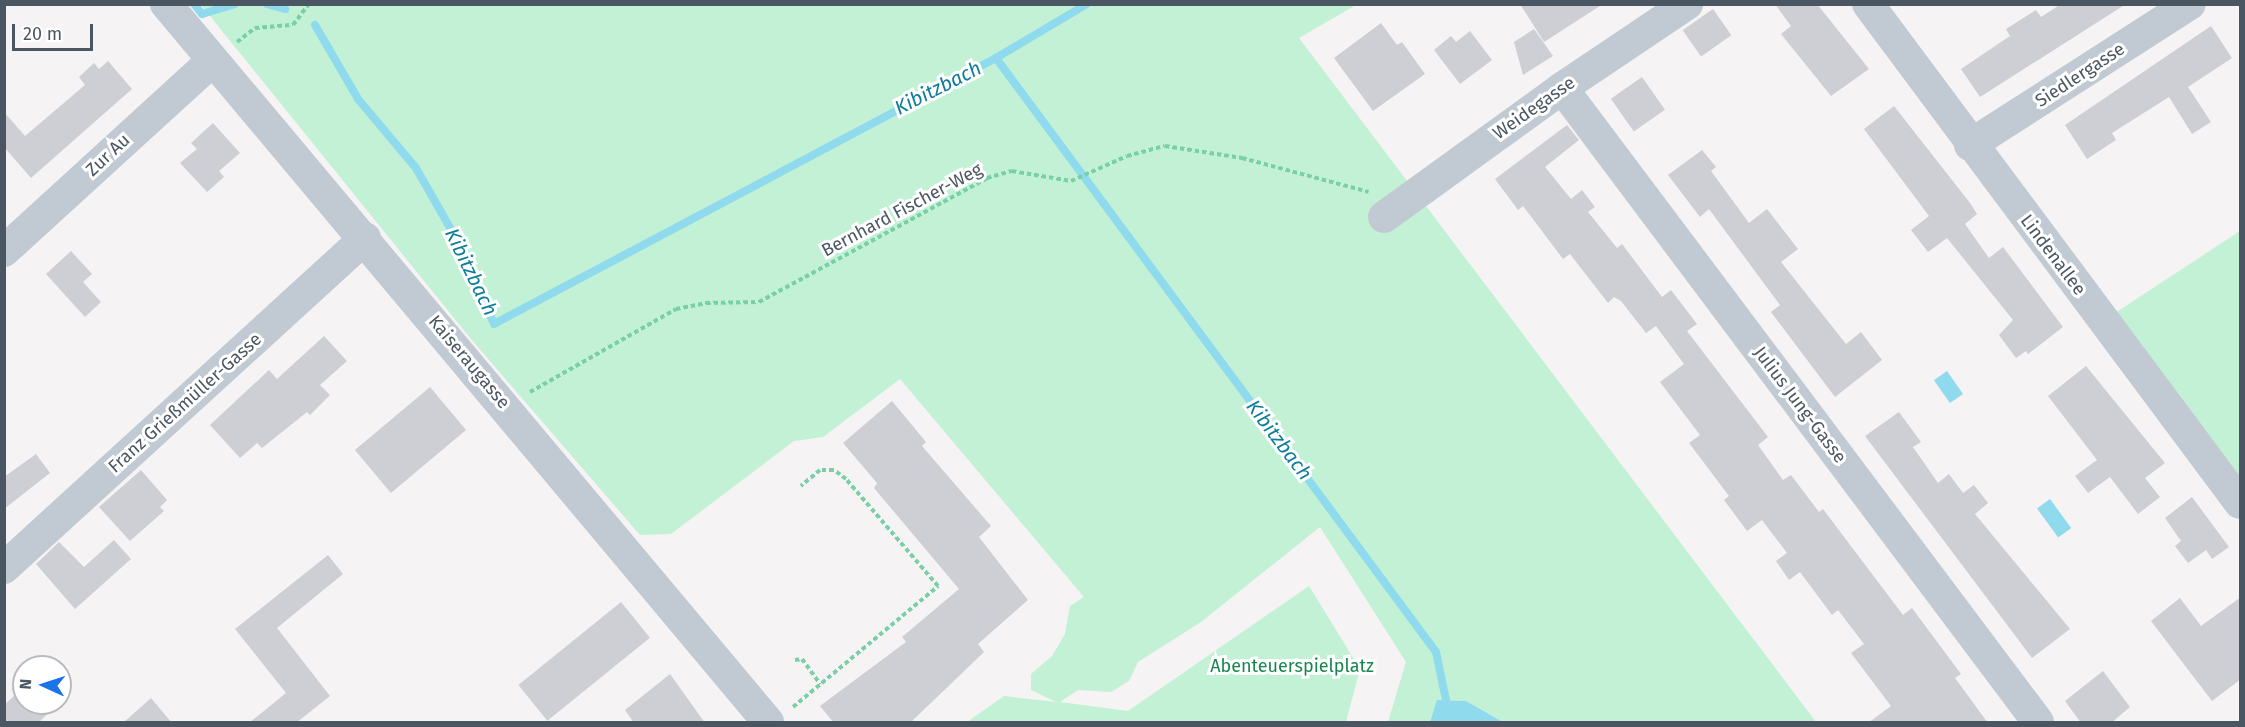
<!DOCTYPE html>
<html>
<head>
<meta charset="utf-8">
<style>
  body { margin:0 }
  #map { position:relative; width:2245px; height:727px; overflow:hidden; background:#f5f3f3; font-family:"Fira Sans",sans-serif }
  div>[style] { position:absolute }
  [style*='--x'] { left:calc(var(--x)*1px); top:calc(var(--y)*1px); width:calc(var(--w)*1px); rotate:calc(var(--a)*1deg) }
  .green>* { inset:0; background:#c3f1d5 }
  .water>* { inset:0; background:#90daee; transform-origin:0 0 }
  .stream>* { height:8px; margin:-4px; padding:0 4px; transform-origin:4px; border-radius:4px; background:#90daee }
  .building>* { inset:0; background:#cdcfd5; transform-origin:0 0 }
  .path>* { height:4px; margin-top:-2px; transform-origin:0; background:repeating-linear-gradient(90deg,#7ad0a6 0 4.5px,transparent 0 7.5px) }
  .minor>* { height:32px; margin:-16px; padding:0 16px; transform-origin:16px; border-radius:16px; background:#c1cad2 }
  span { translate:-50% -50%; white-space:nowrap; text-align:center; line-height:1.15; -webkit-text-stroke:6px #fff; paint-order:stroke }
  .street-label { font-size:18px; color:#4a5661 }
  .park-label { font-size:18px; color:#17864f }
  .water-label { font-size:20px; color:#0c7c9b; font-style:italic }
  .frame { position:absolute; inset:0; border:6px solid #4a5661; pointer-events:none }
  .north { position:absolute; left:12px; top:655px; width:60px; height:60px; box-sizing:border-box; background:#fff; border:2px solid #b7bbc0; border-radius:50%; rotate:273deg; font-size:16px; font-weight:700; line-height:24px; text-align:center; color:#4a5661 }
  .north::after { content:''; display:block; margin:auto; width:21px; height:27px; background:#1a73e8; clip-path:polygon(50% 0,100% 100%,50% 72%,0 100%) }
  .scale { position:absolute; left:12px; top:24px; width:81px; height:27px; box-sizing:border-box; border:3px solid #4a5661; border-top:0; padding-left:8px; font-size:18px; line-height:21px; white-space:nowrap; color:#4a5661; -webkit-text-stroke:4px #fff; paint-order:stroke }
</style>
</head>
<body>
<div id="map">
  <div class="green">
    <div style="clip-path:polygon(201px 5px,1356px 5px,1299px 38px,1816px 722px,1503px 722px,1466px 701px,1438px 700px,1430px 722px,1388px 722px,1406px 662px,1320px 527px,1201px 622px,1138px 662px,1129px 681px,1111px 692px,1078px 690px,1060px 702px,1128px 711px,1309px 586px,1360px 669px,1346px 722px,967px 722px,1004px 696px,1056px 702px,1031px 690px,1031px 674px,1052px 656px,1065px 634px,1070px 606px,1084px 597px,900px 379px,823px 437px,794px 441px,671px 534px,640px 535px,471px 339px)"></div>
    <div style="clip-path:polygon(2240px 231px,2240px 476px,2115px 313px)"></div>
  </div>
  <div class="water">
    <div style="left:1947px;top:371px;width:28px;height:16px;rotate:55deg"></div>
    <div style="left:2050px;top:499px;width:36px;height:16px;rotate:54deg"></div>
    <div style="clip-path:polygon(1437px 700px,1466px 701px,1503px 722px,1430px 722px)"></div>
  </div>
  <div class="stream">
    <div style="--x:194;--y:4;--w:13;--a:51"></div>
    <div style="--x:202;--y:14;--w:34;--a:-17"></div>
    <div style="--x:267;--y:4;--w:19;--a:16"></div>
    <div style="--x:315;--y:25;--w:86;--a:59.8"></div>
    <div style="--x:358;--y:99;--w:90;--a:50"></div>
    <div style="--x:416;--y:168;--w:73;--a:60.3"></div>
    <div style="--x:452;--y:231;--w:102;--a:65.7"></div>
    <div style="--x:494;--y:324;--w:568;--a:-27.92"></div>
    <div style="--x:996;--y:58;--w:739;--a:53.47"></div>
    <div style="--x:1436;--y:652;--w:49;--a:78.2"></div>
    <div style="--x:996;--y:58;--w:106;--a:-30.7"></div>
  </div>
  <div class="building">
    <div style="clip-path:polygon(1520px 4px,1603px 4px,1544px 42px)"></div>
    <div style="clip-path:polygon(1775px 4px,1817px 4px,1869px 69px,1831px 96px,1781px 34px,1791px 26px)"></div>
    <div style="clip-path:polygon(2061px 4px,2126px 4px,1980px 97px,1961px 69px,2010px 36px,2006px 29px,2036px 10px,2041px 17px)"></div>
    <div style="left:1713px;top:9px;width:32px;height:37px;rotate:55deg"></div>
    <div style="clip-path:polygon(1381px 23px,1397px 45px,1402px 42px,1425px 74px,1373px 111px,1334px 58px)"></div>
    <div style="clip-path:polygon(2211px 26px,2232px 58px,2188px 87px,2211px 122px,2192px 134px,2169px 97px,2112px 133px,2116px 140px,2087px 159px,2065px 125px)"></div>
    <div style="clip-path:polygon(1534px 29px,1553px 56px,1523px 75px,1514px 42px)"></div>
    <div style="clip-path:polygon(1470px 31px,1492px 60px,1460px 84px,1434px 50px,1451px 36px,1456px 42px)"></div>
    <div style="clip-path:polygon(108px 61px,132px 89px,31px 178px,4px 147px,4px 112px,25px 136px,85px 85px,79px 77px,94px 63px,99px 69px)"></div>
    <div style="left:1642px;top:77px;width:40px;height:38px;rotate:55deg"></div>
    <div style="clip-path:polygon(1894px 106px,1970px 203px,1977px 214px,1965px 224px,1989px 258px,2003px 247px,2063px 327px,2028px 354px,2026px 351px,2016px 358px,1999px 335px,2013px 320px,1947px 238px,1928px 252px,1911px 230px,1929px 216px,1864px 129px)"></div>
    <div style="clip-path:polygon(213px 123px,240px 153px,219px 171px,224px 177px,207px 192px,180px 163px,197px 149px,191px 143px)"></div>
    <div style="clip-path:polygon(1567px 125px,1579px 140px,1545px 167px,1571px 199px,1582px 190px,1595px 207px,1588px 212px,1617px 248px,1622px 244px,1662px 297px,1671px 290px,1697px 324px,1687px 331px,1768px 437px,1758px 445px,1783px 480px,1791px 475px,1819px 512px,1823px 509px,1903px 615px,1912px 608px,1961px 674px,1955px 678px,1988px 723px,1868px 723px,1891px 706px,1851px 653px,1864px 644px,1838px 610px,1832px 615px,1800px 572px,1789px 580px,1776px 561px,1787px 553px,1762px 520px,1747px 531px,1724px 500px,1729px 496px,1689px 443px,1700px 435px,1660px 382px,1684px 364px,1656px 326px,1646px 333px,1621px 301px,1614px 297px,1608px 303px,1570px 254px,1563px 259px,1523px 206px,1518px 210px,1495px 179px)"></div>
    <div style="clip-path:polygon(1702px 150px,1716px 167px,1711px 171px,1749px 223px,1767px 209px,1798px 249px,1781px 262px,1846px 344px,1861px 332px,1882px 360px,1835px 397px,1771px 312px,1780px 305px,1709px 209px,1700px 217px,1668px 175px)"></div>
    <div style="clip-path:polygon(71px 251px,92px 274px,83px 282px,101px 302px,85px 317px,46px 274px)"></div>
    <div style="clip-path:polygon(324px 336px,347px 361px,320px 385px,330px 395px,310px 415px,307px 412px,262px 448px,257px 443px,240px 458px,210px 425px,269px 370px,277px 379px)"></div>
    <div style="clip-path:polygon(2086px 366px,2165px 463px,2145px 478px,2160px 497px,2138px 514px,2110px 477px,2088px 493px,2075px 476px,2097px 460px,2048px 396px)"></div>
    <div style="left:430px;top:387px;width:56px;height:98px;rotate:50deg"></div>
    <div style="clip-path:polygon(892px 401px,926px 442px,922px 446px,991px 526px,979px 537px,1028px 600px,978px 644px,984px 652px,910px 723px,834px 723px,820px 706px,906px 642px,902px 637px,959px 589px,874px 488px,877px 483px,843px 443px)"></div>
    <div style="clip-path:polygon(1899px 412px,1921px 442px,1913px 447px,1938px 483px,1949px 474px,1963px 493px,1974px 485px,1988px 503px,1975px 514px,2070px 629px,2032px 658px,1865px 436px)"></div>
    <div style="clip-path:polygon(36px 454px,50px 473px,4px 509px,4px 477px)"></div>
    <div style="clip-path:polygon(141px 470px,167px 500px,160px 507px,164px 511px,130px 541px,99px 507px)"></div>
    <div style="clip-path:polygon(2192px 497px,2229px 547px,2212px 559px,2206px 550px,2188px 563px,2175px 546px,2181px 541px,2165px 518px)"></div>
    <div style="clip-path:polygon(114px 540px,131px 559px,75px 609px,36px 564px,59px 542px,84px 567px)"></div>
    <div style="clip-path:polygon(328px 555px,343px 574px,277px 628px,330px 696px,296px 723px,249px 723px,286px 693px,235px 629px)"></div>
    <div style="clip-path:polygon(2241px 597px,2241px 679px,2212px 701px,2151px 621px,2180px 598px,2201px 626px)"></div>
    <div style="left:621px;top:602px;width:46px;height:132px;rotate:51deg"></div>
    <div style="clip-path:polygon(2103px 671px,2130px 707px,2111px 723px,2081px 723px,2065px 701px)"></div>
    <div style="clip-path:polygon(670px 674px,705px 723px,634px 723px,625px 710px)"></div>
    <div style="clip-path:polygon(24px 687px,24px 703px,59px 703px,38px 723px,4px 723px,4px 705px)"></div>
    <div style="clip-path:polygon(151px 698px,172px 723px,123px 723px)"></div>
  </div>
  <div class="path">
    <div style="--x:237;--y:42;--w:23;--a:-38"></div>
    <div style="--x:255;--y:28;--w:38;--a:-5"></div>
    <div style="--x:293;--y:25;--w:26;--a:-53"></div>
    <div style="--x:530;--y:392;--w:168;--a:-29.6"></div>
    <div style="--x:676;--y:309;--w:31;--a:-11"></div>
    <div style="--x:706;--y:303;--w:53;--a:-1.1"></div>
    <div style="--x:759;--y:302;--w:260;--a:-28.5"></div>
    <div style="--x:987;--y:178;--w:26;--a:-16"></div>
    <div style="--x:1012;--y:171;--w:60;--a:9.6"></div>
    <div style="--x:1071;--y:181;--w:61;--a:-24.1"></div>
    <div style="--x:1127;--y:156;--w:39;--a:-15"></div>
    <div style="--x:1165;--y:146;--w:78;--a:8.9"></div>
    <div style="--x:1242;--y:158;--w:131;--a:15"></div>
    <div style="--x:795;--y:660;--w:7;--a:-8"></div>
    <div style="--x:802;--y:659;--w:31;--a:54"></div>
    <div style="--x:793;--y:707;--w:189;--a:-39.8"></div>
    <div style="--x:938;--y:586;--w:141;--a:-130.7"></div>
    <div style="--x:846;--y:479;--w:15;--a:-143"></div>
    <div style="--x:834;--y:470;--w:14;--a:180"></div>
    <div style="--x:820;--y:470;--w:25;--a:140"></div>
  </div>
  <div class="minor">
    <div style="--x:166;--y:4;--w:937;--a:50.02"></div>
    <div style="--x:1868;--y:4;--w:622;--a:53.3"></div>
    <div style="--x:1562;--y:88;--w:793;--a:53.1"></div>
    <div style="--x:1970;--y:145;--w:261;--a:-32.7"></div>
    <div style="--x:1384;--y:217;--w:220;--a:-35.9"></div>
    <div style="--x:1562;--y:88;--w:151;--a:-33.9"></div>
    <div style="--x:4;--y:251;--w:282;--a:-42.4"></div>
    <div style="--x:4;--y:568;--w:489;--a:-42.4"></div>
  </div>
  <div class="street-label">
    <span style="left:2080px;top:75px;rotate:-33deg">Siedlergasse</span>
    <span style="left:1534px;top:108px;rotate:-35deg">Weidegasse</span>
    <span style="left:108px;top:155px;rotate:-43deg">Zur Au</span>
    <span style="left:902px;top:210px;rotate:-28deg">Bernhard Fischer-Weg</span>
    <span style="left:2053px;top:255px;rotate:53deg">Lindenallee</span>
    <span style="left:469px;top:362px;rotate:50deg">Kaiseraugasse</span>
    <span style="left:185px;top:403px;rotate:-42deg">Franz Grießmüller-Gasse</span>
    <span style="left:1800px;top:405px;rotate:53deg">Julius Jung-Gasse</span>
  </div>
  <div class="park-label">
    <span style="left:1292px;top:666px">Abenteuerspielplatz</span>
  </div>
  <div class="water-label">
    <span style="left:938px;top:88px;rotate:-27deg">Kibitzbach</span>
    <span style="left:471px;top:272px;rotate:64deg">Kibitzbach</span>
    <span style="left:1279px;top:440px;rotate:53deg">Kibitzbach</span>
  </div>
  <div class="frame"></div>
  <div class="north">N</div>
  <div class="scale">20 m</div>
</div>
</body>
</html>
